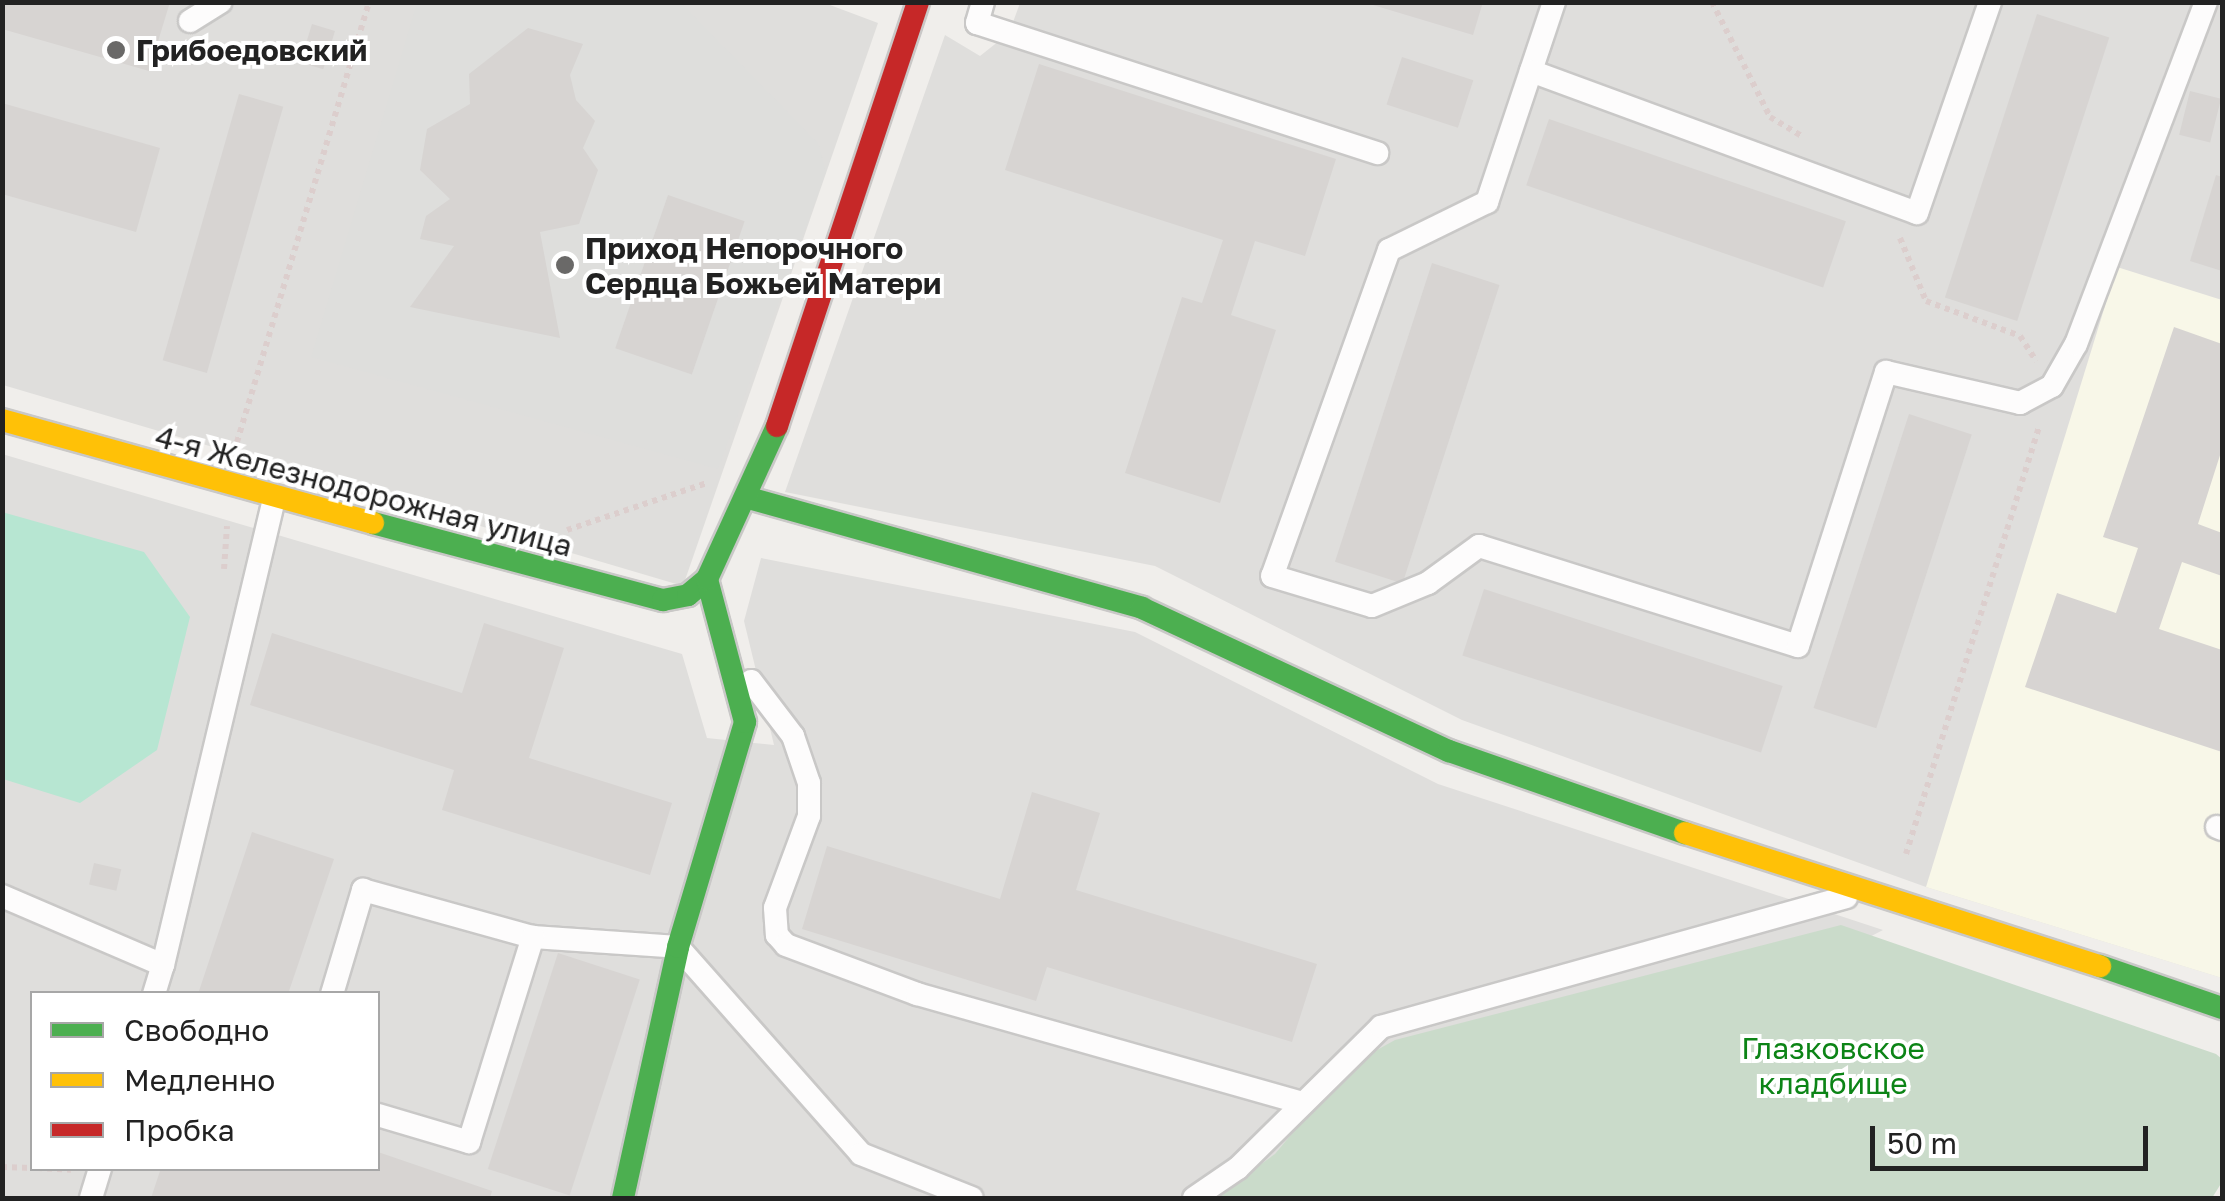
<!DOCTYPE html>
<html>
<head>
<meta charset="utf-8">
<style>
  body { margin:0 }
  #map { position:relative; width:2225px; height:1201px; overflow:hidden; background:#f0eeeb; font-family:"Golos Text",sans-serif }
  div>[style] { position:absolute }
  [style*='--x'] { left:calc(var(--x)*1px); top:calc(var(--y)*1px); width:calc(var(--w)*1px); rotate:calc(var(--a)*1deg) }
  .residential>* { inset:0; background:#dfdedc }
  .education>* { inset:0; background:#f8f7e8 }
  .religious>* { inset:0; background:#dededc }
  .cemetery>* { inset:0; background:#cadbca }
  .pitch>* { inset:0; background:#b7e6d2 }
  .building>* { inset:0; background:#d7d4d2; transform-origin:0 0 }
  .path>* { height:6px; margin-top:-3px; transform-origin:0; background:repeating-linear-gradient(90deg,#dccecd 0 5px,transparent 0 10px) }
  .roads { filter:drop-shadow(2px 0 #c9c8c7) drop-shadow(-2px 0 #c9c8c7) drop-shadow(0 2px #c9c8c7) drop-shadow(0 -2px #c9c8c7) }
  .lane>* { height:22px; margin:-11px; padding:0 11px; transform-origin:11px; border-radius:11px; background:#fdfcfc }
  .fast>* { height:22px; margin:-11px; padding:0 11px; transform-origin:11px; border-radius:11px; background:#4caf50 }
  .slow>* { height:22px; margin:-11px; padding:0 11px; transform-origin:11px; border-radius:11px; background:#ffc107 }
  .jam>* { height:22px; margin:-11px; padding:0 11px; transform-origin:11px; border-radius:11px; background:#c62828 }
  .dots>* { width:28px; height:28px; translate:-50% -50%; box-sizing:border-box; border:5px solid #fff; border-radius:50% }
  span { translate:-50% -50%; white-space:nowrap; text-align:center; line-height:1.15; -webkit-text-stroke:8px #fff; paint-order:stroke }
  .poi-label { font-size:30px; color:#222; font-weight:700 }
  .left { translate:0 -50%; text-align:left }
  .street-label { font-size:30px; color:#222 }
  .park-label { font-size:30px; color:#0c8416 }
  .frame { position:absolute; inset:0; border:5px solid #222; pointer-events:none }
  .legend { position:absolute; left:30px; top:991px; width:350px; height:180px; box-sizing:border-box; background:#fff; border:2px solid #a7a7a7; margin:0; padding:12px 18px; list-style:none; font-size:30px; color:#222 }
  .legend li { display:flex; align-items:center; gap:20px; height:50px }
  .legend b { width:50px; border:2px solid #a7a7a7 }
  .scale { position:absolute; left:1870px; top:1126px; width:278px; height:45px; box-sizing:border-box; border:5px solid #222; border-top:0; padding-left:12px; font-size:30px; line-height:35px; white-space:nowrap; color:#222; -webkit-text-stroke:8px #fff; paint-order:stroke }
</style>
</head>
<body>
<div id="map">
  <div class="residential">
    <div style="clip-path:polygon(822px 2px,878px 23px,683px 586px,3px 385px,2px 3px)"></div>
    <div style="clip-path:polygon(1020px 3px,2222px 3px,2222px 978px,1926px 887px,1462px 720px,1155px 566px,785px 492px,945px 35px,980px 56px,1009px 33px)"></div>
    <div style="clip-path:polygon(evenodd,2px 454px,682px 654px,707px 738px,774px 745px,744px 621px,761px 558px,1135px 632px,1438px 784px,1883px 930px,1364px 1198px,3px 1198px,2px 454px,32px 994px,378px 994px,378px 1168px,32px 1168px,32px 994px)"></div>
  </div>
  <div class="education">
    <div style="clip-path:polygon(2117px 267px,2222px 300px,2222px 978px,1926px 887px)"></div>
  </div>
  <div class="religious">
    <div style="clip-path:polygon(417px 3px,681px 3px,818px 143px,826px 172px,718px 469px,311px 357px)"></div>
  </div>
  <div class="cemetery">
    <div style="clip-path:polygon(1841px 925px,2216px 1054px,2222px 1059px,2222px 1182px,2212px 1198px,1214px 1198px,1275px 1154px,1348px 1066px,1395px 1040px)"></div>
  </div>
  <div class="pitch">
    <div style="clip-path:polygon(2px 512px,144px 552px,190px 617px,157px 750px,80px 803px,3px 779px)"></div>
  </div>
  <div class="building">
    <div style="clip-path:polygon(2px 2px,170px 2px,149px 71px,2px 29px)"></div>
    <div style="clip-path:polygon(1363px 2px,1483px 2px,1473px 35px)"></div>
    <div style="left:2037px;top:14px;width:76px;height:298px;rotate:18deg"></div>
    <div style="left:312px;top:24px;width:24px;height:40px;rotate:17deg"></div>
    <div style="clip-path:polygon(528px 28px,583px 44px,570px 75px,576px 100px,595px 121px,583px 148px,598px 170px,579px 224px,540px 232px,560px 338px,410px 307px,454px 246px,420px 239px,426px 216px,450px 199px,420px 170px,427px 129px,470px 104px,469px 74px)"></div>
    <div style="left:1402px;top:57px;width:75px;height:50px;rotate:18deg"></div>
    <div style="clip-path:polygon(1039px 64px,1336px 159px,1305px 256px,1255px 241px,1231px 315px,1276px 330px,1220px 503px,1125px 473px,1182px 297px,1202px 303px,1223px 240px,1005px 170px)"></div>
    <div style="left:2190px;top:91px;width:32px;height:45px;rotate:14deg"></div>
    <div style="left:239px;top:94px;width:46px;height:277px;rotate:16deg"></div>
    <div style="clip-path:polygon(2px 103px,160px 148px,136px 232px,2px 194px)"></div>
    <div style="left:1549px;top:119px;width:314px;height:70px;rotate:19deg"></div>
    <div style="clip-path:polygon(2216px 175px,2222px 177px,2222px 271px,2190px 261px)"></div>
    <div style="left:668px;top:195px;width:81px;height:162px;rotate:19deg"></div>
    <div style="left:1432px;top:263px;width:71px;height:314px;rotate:18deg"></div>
    <div style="clip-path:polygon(2174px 327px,2222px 344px,2222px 449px,2198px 524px,2222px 533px,2222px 576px,2182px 562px,2159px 629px,2222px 650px,2222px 752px,2025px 687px,2057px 593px,2116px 613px,2138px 548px,2103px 537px)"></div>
    <div style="left:1909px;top:414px;width:66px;height:309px;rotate:18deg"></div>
    <div style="left:1484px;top:589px;width:314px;height:70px;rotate:18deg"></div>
    <div style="clip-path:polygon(484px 623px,564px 648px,529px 758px,672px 803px,650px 875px,442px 810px,454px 770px,250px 705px,272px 633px,462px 693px)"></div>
    <div style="clip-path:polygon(1032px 792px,1100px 813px,1076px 890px,1317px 964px,1292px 1042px,1047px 967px,1036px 1001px,802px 929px,827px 846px,1000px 899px)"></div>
    <div style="clip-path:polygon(252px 832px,334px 859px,288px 994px,198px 994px)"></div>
    <div style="left:94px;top:863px;width:28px;height:22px;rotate:13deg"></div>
    <div style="left:558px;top:953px;width:86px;height:227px;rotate:18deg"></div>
    <div style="clip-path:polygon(378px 1152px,492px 1191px,490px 1198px,151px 1198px,161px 1168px,378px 1168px)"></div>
  </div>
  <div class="path">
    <div style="--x:1712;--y:2;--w:129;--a:63.2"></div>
    <div style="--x:1770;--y:117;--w:39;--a:31"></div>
    <div style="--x:1900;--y:238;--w:68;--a:67.6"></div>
    <div style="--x:1926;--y:301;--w:100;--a:20.4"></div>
    <div style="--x:2020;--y:336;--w:30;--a:57"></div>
    <div style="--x:237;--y:442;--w:459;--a:-73.3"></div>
    <div style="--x:567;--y:530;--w:148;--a:-18.6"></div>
    <div style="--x:224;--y:569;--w:43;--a:-86"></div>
    <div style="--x:1906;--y:854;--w:447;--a:-72.7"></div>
    <div style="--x:2;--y:1167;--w:30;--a:2"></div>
    <div style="--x:37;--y:1168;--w:34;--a:3"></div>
  </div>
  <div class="roads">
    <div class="lane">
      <div style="--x:983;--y:2;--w:22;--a:106"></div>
      <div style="--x:977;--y:23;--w:421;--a:18"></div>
      <div style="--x:1554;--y:2;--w:211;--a:108.5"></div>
      <div style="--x:1487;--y:202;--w:109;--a:153.9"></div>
      <div style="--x:1389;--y:250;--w:346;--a:109.7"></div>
      <div style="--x:1272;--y:576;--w:104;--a:16.7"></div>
      <div style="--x:1372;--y:606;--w:61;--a:-22.3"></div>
      <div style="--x:1428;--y:583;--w:63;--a:-36"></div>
      <div style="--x:1479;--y:546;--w:334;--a:17.4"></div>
      <div style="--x:1798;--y:646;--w:288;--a:-72.2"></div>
      <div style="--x:1886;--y:372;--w:138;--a:13"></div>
      <div style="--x:2020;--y:403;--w:36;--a:-28"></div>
      <div style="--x:2052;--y:386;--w:48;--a:-60.3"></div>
      <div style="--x:2076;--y:344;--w:366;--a:-69.2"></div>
      <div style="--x:190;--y:21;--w:36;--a:-32"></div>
      <div style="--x:1531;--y:71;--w:411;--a:20.2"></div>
      <div style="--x:1917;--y:213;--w:223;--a:-70.9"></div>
      <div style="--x:751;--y:681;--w:69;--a:52.6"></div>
      <div style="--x:793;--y:736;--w:50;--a:71.2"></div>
      <div style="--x:809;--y:783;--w:33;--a:90"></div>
      <div style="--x:809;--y:816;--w:98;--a:110.3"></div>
      <div style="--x:775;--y:908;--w:27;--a:86"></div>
      <div style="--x:777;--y:935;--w:13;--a:48"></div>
      <div style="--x:786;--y:945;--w:140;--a:20.5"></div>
      <div style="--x:917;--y:994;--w:401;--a:15.8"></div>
      <div style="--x:2217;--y:827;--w:5;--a:22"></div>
      <div style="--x:2;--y:896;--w:175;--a:23.2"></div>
      <div style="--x:163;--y:965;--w:478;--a:-76.6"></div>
      <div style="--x:154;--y:994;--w:30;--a:-73"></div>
      <div style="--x:332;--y:994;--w:109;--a:-73.4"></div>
      <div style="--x:363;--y:890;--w:176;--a:15.5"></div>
      <div style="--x:533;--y:937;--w:145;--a:3.9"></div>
      <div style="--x:678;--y:947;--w:276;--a:48.5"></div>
      <div style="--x:861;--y:1154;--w:119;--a:21.6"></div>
      <div style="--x:378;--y:1115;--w:95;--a:16.5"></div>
      <div style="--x:469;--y:1142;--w:215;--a:-72.7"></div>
      <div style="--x:91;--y:1198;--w:31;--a:-73"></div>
      <div style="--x:1194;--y:1198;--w:53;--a:-34.3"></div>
      <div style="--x:1238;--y:1168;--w:201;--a:-44.6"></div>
      <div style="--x:1381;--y:1027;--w:483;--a:-15.6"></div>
    </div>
    <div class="fast">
      <div style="--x:749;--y:498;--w:408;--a:15.6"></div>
      <div style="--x:1142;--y:608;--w:339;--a:25"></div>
      <div style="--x:1449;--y:751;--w:250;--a:19.2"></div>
      <div style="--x:373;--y:523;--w:300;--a:14.9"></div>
      <div style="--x:663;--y:600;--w:25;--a:-11"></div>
      <div style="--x:688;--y:595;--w:25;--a:-40"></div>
      <div style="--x:2100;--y:966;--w:129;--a:19"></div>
      <div style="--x:623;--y:1198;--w:257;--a:-77.6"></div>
      <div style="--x:678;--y:947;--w:235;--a:-73.4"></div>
      <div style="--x:745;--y:722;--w:148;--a:-104.9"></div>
      <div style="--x:707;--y:579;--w:168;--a:-65.4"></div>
    </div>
    <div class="slow">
      <div style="--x:2;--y:420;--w:385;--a:15.5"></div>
      <div style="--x:1685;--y:833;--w:436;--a:17.8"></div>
    </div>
    <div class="jam">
      <div style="--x:777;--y:426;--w:447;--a:-71.6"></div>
    </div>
  </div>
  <div class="dots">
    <div style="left:116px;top:50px;background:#6a6968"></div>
    <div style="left:565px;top:265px;background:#6a6968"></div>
  </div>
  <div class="poi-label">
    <span class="left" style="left:136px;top:50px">Грибоедовский</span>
    <span class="left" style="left:585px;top:265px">Приход Непорочного<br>Сердца Божьей Матери</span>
  </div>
  <div class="street-label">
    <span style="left:364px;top:491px;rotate:15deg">4-я Железнодорожная улица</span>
  </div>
  <div class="park-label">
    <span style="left:1833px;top:1065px">Глазковское<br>кладбище</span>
  </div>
  <div class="frame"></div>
  <ul class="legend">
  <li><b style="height:12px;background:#4caf50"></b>Свободно</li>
  <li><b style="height:12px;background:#ffc107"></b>Медленно</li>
  <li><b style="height:12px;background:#c62828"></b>Пробка</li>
  </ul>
  <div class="scale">50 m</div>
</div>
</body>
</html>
